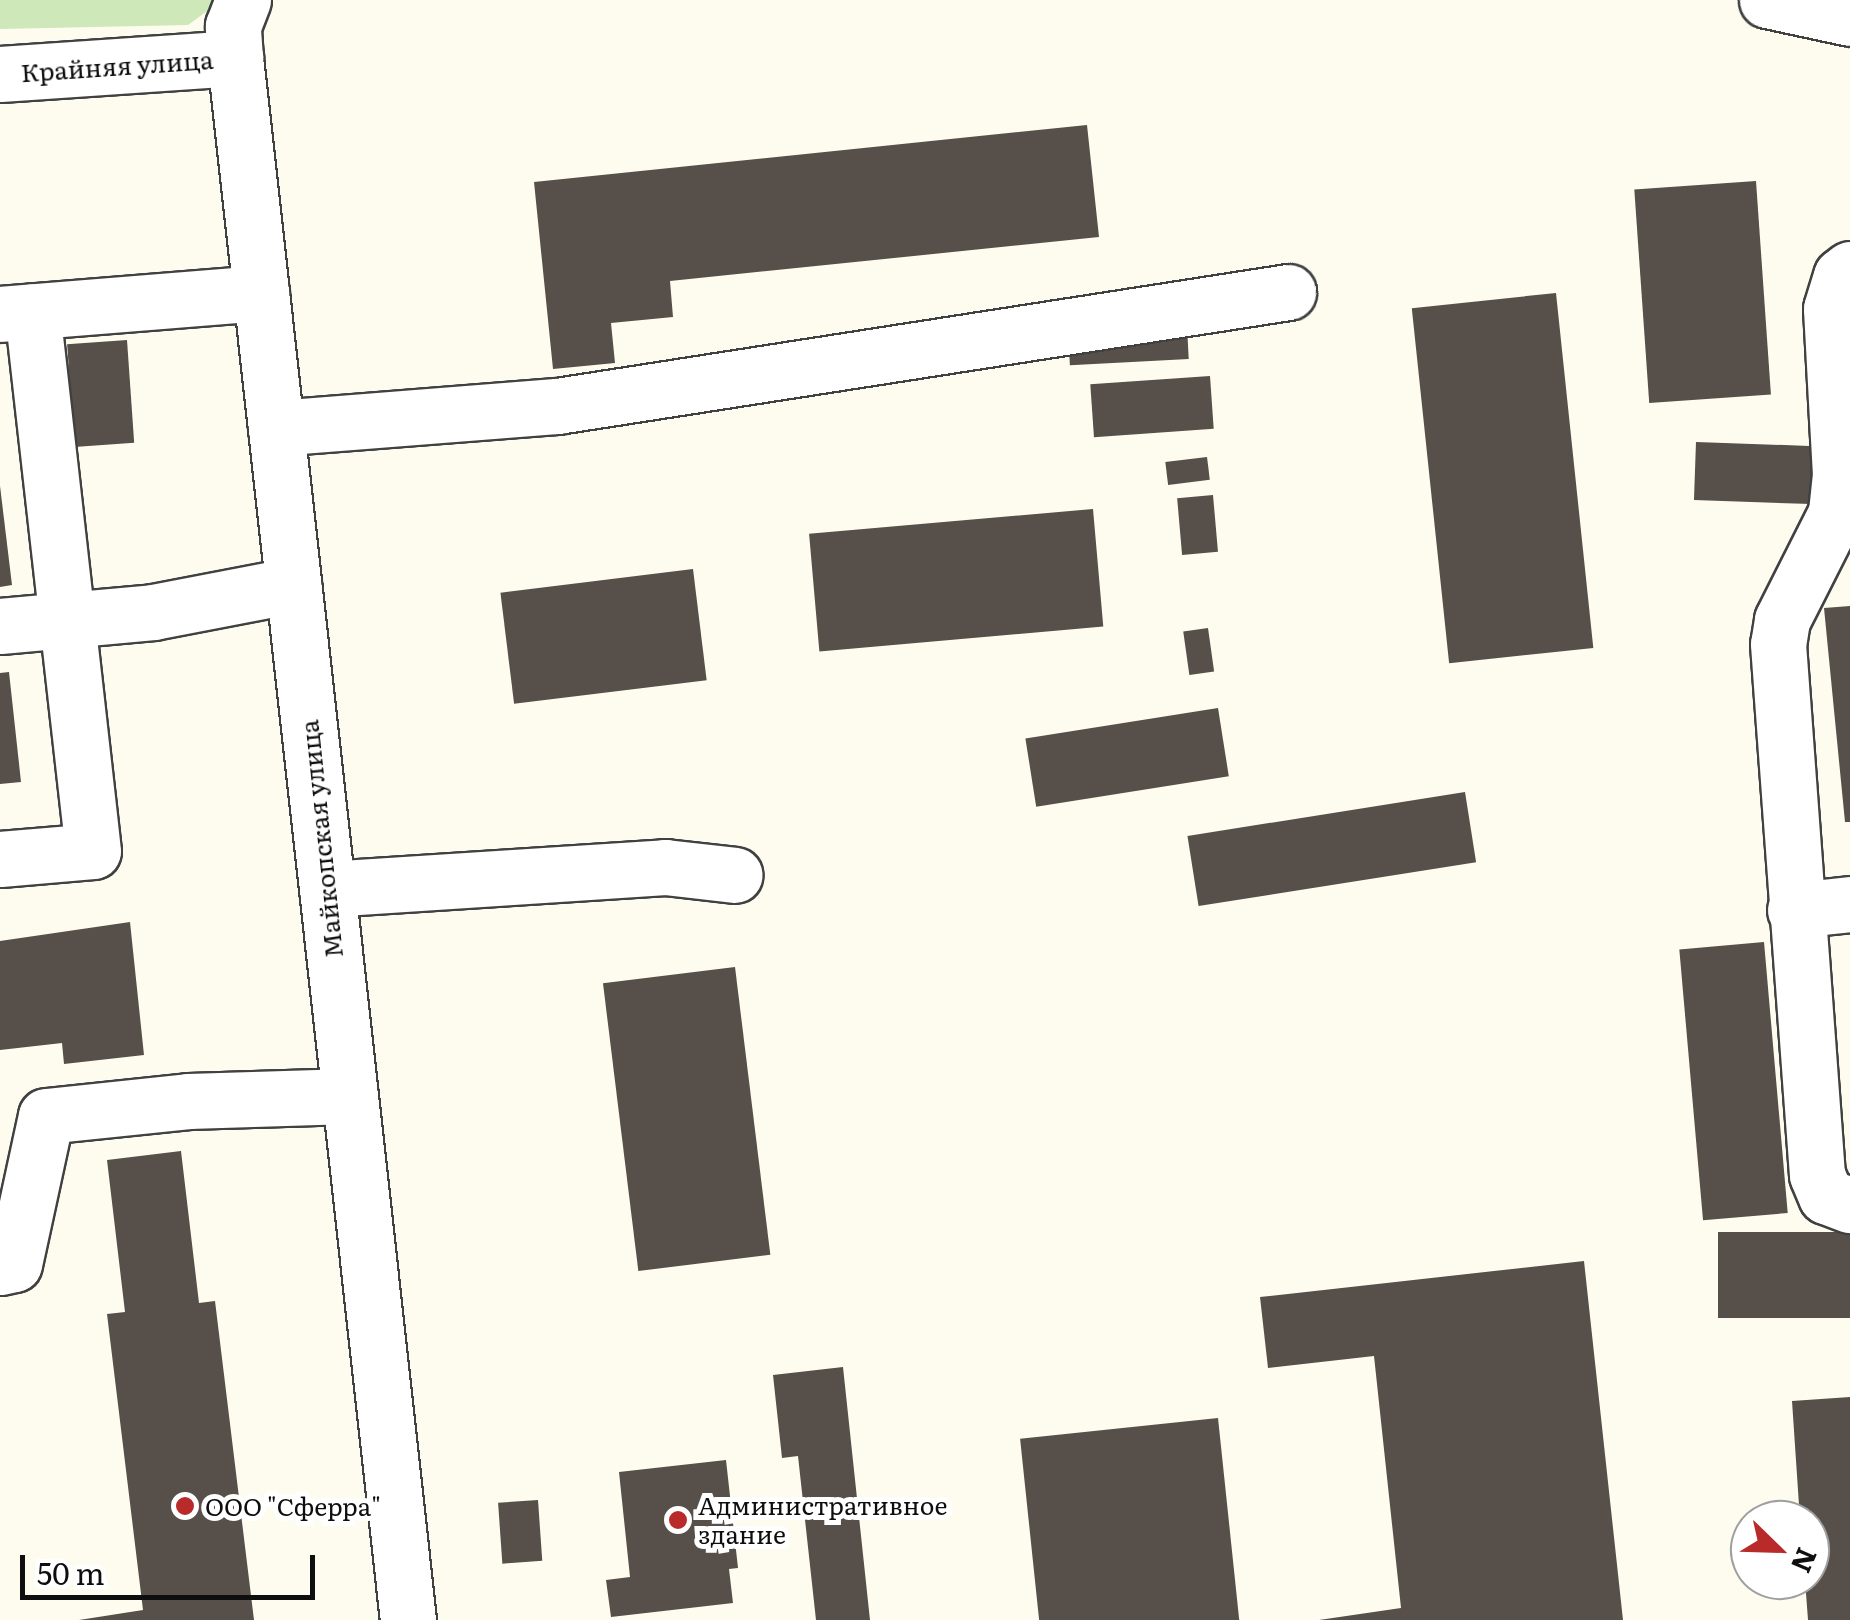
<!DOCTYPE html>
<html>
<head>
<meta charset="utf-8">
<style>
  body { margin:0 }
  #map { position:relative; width:1850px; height:1620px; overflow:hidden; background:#fefcef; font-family:Literata,serif }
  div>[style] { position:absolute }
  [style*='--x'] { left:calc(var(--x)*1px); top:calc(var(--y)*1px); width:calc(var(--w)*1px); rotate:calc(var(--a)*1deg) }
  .green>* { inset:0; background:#cfe8ba }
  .building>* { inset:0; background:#564f4a; transform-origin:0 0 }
  .roads { filter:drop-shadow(2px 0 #414141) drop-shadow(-2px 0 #414141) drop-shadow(0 2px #414141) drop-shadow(0 -2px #414141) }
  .minor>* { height:55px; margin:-27.5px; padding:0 27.5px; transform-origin:27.5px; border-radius:27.5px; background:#fff }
  .dots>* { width:28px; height:28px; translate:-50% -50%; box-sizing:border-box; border:5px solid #fff; border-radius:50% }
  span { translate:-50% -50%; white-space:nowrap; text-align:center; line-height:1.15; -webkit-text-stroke:10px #fff; paint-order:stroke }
  .street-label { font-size:25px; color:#0e0e0e }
  .poi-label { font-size:25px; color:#0e0e0e }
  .left { translate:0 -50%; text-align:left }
  .north { position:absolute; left:1730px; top:1500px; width:100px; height:100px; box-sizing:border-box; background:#fff; border:2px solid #9f9f9f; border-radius:50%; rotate:113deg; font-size:28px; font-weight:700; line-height:40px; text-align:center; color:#0e0e0e }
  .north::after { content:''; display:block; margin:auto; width:35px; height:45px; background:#b92b2b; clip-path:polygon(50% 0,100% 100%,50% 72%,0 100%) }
  .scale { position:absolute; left:20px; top:1555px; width:295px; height:45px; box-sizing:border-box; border:5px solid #0e0e0e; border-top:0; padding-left:12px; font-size:30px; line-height:35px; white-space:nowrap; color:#0e0e0e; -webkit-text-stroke:8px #fff; paint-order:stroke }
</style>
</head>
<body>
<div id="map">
  <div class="green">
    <div style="clip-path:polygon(0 0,213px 0,210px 9px,188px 25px,0 29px)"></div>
  </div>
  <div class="building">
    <div style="clip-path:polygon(1087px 125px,1099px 237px,670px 281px,673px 317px,611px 323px,615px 363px,553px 369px,534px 182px)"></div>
    <div style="left:1756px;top:181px;width:214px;height:122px;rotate:86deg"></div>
    <div style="left:1556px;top:293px;width:357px;height:145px;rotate:84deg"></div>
    <div style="left:1187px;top:326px;width:33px;height:119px;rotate:87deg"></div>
    <div style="left:127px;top:340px;width:103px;height:60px;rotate:86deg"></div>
    <div style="left:1210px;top:376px;width:53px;height:120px;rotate:86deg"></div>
    <div style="left:1696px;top:442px;width:126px;height:58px;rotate:2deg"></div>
    <div style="left:1207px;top:457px;width:23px;height:42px;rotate:83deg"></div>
    <div style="clip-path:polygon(0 486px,12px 585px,0 587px)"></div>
    <div style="left:1213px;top:495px;width:57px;height:36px;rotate:85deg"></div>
    <div style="left:1093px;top:509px;width:118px;height:285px;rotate:85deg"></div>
    <div style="left:693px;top:569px;width:112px;height:194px;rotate:83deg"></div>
    <div style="clip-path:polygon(1850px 606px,1850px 822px,1845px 822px,1824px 608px)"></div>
    <div style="left:1208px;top:628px;width:44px;height:25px;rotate:82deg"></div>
    <div style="clip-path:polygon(9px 672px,21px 782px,0 784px,0 673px)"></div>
    <div style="left:1218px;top:708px;width:69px;height:195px;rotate:81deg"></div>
    <div style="left:1465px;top:792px;width:71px;height:281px;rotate:81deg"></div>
    <div style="clip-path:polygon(130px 922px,144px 1055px,64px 1064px,62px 1043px,0 1050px,0 941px)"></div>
    <div style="left:1764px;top:942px;width:272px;height:85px;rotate:85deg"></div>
    <div style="left:735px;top:967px;width:290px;height:133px;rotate:83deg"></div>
    <div style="clip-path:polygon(181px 1151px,199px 1303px,215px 1301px,254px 1620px,79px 1620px,143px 1610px,107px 1314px,125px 1312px,107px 1160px)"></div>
    <div style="left:1850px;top:1232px;width:86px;height:132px;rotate:90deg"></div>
    <div style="clip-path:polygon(1584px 1261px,1623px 1620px,1319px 1620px,1401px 1608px,1374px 1356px,1268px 1368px,1260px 1297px)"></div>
    <div style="clip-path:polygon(843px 1367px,870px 1620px,816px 1620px,798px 1456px,782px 1458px,773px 1375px)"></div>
    <div style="clip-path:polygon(1850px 1397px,1850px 1620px,1808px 1620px,1805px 1580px,1810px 1580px,1810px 1520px,1800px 1520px,1792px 1401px)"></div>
    <div style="left:1218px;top:1418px;width:203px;height:199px;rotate:84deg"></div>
    <div style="clip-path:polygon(726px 1460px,738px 1568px,729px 1569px,733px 1603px,611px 1617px,606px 1580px,630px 1577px,619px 1472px)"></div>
    <div style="left:538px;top:1500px;width:61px;height:40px;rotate:86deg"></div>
  </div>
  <div class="roads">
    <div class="minor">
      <div style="--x:1767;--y:0;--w:85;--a:12.2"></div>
      <div style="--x:235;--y:58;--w:1572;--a:83.68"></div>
      <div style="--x:0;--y:74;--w:236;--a:-3.9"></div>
      <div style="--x:235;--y:58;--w:32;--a:-94"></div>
      <div style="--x:233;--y:26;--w:28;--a:-69"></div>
      <div style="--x:1850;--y:269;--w:11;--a:142"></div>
      <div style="--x:1841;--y:276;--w:34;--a:107"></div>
      <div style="--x:1831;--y:309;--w:165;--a:86.9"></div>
      <div style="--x:1840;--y:474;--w:39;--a:96"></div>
      <div style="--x:1836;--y:513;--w:120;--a:116.8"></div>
      <div style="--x:1782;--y:620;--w:24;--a:99"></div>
      <div style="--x:1778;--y:644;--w:532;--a:85.8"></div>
      <div style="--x:1817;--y:1175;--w:23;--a:67"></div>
      <div style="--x:1826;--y:1196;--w:26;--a:21"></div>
      <div style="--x:0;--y:314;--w:262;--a:-4.6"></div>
      <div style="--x:276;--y:428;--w:282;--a:-4.5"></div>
      <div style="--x:557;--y:406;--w:740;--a:-8.86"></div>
      <div style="--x:0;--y:626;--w:154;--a:-5.2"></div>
      <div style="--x:153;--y:612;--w:143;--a:-10.9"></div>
      <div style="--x:0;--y:859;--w:93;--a:-4.9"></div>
      <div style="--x:93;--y:851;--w:543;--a:-96.44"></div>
      <div style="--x:327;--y:889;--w:339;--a:-3.7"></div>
      <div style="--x:665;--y:867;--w:70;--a:6.5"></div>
      <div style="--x:1795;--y:910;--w:55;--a:-6.2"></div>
      <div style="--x:0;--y:1267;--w:14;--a:-12"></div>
      <div style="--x:14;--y:1264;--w:151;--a:-77.8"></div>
      <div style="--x:46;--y:1116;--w:143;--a:-6"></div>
      <div style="--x:188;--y:1101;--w:162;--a:-1.8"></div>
    </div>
  </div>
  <div class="dots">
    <div style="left:185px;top:1506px;background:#b92b2b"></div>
    <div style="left:678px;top:1520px;background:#b92b2b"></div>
  </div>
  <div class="street-label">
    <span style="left:117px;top:66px;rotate:-4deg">Крайняя улица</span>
    <span style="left:321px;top:839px;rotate:-96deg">Майкопская улица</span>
  </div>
  <div class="poi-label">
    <span class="left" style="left:205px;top:1506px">ООО "Сферра"</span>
    <span class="left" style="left:698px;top:1520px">Административное<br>здание</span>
  </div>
  <div class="north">N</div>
  <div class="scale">50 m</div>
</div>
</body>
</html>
